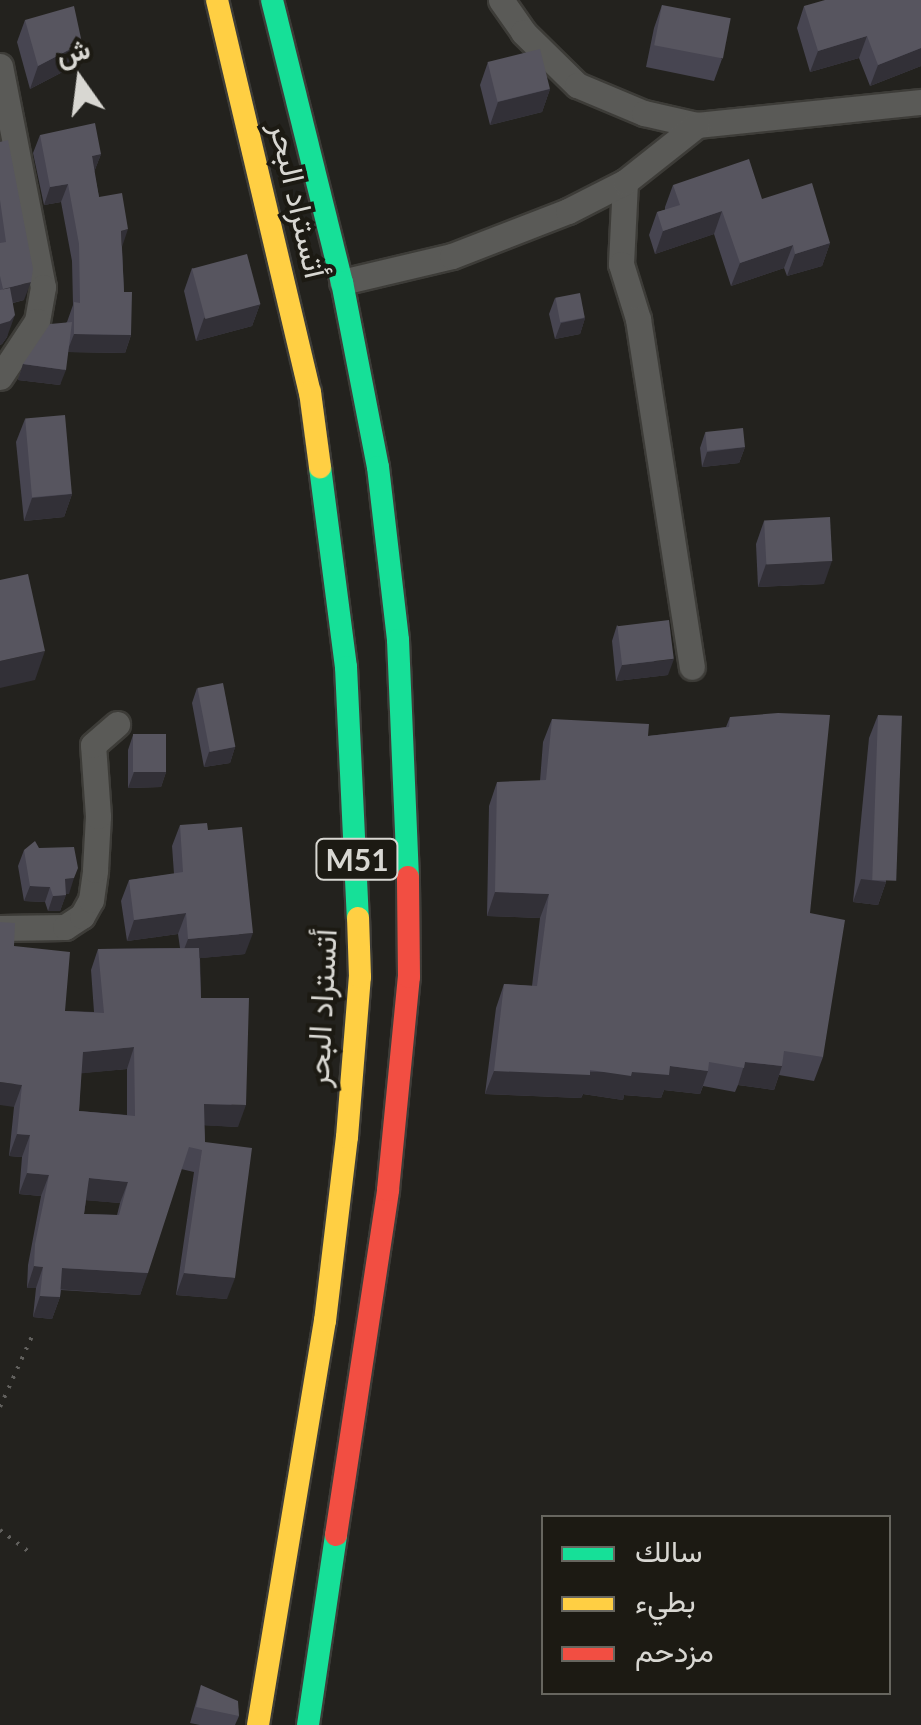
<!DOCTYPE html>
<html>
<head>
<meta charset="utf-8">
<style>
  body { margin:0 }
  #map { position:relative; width:921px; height:1725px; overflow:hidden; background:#23221e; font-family:Lato,Vazirmatn,sans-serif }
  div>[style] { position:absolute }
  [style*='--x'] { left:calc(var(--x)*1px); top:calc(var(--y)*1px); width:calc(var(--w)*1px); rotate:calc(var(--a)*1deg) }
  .path>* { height:4px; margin-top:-2px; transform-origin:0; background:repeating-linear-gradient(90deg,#61605d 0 2.5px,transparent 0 10.5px) }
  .roads { filter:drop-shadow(2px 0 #3d3c38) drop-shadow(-2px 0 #3d3c38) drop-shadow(0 2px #3d3c38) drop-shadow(0 -2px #3d3c38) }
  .street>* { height:25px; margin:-12.5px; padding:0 12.5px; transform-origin:12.5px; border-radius:12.5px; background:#5a5a57 }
  .fast>* { height:22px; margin:-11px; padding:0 11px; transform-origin:11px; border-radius:11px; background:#16e098 }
  .slow>* { height:22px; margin:-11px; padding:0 11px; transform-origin:11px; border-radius:11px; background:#ffcf43 }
  .jam>* { height:22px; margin:-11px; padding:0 11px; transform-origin:11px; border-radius:11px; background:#f24e42 }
  .wall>* { inset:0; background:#474551 }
  .shaded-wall>* { inset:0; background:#323037 }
  .building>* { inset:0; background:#57555f; transform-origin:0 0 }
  span { translate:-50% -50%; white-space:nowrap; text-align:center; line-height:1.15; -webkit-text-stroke:8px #1c1a13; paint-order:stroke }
  .shield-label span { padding:2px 8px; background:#1c1a13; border:2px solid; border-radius:8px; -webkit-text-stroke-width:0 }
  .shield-label { font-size:30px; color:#d8d7d2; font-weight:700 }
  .street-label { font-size:32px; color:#d8d7d2 }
  .legend { position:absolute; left:541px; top:1515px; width:350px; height:180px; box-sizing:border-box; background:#1c1a13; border:2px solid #67665f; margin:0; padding:12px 18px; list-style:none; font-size:30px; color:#d8d7d2 }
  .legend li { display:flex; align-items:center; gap:20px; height:50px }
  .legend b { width:50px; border:2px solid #67665f }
  .north { position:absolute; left:30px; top:30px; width:100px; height:100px; -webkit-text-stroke:8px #1c1a13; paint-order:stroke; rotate:346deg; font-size:28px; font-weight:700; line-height:40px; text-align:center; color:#d8d7d2 }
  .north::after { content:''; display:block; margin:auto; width:35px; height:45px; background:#d8d7d2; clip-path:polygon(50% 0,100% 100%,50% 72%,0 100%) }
</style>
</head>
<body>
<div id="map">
  <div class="path">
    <div style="--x:0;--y:1407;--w:80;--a:-65.7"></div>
    <div style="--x:0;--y:1530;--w:38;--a:37"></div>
  </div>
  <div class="roads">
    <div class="street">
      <div style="--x:501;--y:0;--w:39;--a:55"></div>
      <div style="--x:523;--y:32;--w:76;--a:44.5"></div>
      <div style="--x:577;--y:85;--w:73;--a:22.7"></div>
      <div style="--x:644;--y:113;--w:54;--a:12.8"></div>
      <div style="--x:697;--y:125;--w:225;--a:-5.9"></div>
      <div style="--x:0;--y:66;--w:225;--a:79"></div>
      <div style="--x:43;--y:287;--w:35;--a:100"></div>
      <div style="--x:37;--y:321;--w:67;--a:123.5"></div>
      <div style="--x:625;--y:182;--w:82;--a:92.8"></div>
      <div style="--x:621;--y:264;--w:58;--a:72.8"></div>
      <div style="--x:638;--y:319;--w:352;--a:81.2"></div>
      <div style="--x:342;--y:282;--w:113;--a:-13.3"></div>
      <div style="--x:452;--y:256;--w:124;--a:-21.2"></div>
      <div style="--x:568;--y:211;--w:64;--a:-27"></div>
      <div style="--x:625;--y:182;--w:92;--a:-38.4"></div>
      <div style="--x:0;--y:928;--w:65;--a:-0.9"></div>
      <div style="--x:65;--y:927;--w:20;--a:-33"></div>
      <div style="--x:82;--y:916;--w:18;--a:-61"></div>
      <div style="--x:91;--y:900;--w:30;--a:-82"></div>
      <div style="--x:95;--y:870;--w:54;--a:-86.8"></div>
      <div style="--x:98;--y:816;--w:71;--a:-94"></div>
      <div style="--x:93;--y:745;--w:32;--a:-41"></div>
    </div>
    <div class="fast">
      <div style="--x:272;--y:0;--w:291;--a:76.1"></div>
      <div style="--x:342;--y:282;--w:188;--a:79"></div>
      <div style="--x:378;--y:467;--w:174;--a:83.4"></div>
      <div style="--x:398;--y:640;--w:237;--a:87.6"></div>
      <div style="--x:320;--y:467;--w:202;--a:82.6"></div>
      <div style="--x:346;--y:667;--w:251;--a:87.3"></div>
      <div style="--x:308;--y:1725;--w:192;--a:-81.6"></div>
    </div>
    <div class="slow">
      <div style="--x:217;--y:0;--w:403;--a:76.7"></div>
      <div style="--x:310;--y:392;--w:76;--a:82.4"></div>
      <div style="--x:258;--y:1725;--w:410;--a:-80.6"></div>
      <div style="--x:325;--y:1321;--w:185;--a:-83.2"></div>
      <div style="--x:347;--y:1137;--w:161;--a:-85.4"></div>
      <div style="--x:360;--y:977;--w:59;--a:-91.9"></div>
    </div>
    <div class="jam">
      <div style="--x:336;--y:1535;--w:349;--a:-81.4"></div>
      <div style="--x:388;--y:1190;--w:214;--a:-84.4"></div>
      <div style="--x:409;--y:977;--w:100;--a:-90.6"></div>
    </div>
  </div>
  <div class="wall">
    <div style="clip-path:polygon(921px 0,921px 66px,870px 86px,859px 58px,810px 72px,797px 28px,804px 6px)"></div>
    <div style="clip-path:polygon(662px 5px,722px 59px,714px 81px,646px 67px,654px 28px)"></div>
    <div style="clip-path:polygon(25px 20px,82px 43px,74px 66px,30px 89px,17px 42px)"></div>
    <div style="clip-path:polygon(488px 62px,550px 89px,542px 112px,490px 125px,480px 85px)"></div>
    <div style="clip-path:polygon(40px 135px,101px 154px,94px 172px,99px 197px,122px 247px,124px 292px,131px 335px,125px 353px,68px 352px,60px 385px,18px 380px,23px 364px,67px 322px,73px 305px,72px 261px,61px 202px,44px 205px,33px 153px)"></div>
    <div style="clip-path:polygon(0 142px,24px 300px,13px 303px,7px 337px,2px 344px,0 345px)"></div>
    <div style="clip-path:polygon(673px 185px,762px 199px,830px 243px,822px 266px,787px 276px,784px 268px,731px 286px,714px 234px,655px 254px,649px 235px,657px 212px,665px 210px,665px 207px)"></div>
    <div style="clip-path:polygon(192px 268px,260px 304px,252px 326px,196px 341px,184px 291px)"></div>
    <div style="clip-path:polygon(555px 298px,585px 318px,580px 334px,555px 339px,549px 314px)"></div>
    <div style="clip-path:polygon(25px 419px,72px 494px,64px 517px,24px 521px,16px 442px)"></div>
    <div style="clip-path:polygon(705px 433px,745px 447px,739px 463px,702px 467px,700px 448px)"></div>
    <div style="clip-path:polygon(764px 521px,824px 584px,758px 587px,756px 544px)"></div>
    <div style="clip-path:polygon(617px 625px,668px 675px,616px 681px,612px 641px)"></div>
    <div style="clip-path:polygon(197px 688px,235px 747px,230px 763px,204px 767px,192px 703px)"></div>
    <div style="clip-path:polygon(878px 715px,886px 882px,878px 905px,853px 902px,869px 738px)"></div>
    <div style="clip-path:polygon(730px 717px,810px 913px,823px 1057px,814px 1081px,779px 1075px,774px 1090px,738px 1085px,735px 1092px,703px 1086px,700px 1094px,664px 1090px,661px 1098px,624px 1095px,623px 1100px,583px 1094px,581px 1098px,485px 1094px,496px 1008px,504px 984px,532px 986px,540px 918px,487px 916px,489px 806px,497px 782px,540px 781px,543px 742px,552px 719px,648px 736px,726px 727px)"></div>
    <div style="clip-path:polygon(133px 735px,166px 772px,161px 787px,128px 788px,128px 750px)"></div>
    <div style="clip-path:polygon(evenodd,180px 825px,208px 830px,245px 954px,200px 958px,201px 998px,238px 1127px,204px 1125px,205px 1142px,227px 1299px,176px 1295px,194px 1172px,181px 1169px,140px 1295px,61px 1290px,60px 1297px,52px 1319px,33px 1317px,36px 1288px,27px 1288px,28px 1265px,41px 1196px,19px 1194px,22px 1157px,9px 1156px,14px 1107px,14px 946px,65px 1011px,94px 1012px,91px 970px,98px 949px,180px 948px,178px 934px,127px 941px,121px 901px,129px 880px,174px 874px,172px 846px,180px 825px,127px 1069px,127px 1115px,79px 1111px,81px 1073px,127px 1069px,180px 825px,86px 1200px,120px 1203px,117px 1215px,84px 1214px,86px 1200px)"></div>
    <div style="clip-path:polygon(24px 850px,69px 894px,66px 894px,60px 911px,48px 911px,45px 902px,24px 901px,18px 866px)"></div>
    <div style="clip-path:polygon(201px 1685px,239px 1716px,235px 1725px,200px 1725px,190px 1723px)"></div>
  </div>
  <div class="shaded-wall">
    <div style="clip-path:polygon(867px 36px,859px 58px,810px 72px,818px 51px)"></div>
    <div style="clip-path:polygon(82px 43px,74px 66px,30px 89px,38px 66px)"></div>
    <div style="clip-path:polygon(921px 48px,921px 66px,870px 86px,878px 65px)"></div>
    <div style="clip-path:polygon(550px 89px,542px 112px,490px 125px,498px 102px)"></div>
    <div style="clip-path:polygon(101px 154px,94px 172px,92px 156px)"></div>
    <div style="clip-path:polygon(68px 184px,61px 202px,44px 205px,50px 187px)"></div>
    <div style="clip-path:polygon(722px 211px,714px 234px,655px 254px,663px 231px)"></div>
    <div style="clip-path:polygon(128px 229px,122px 247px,121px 231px)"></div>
    <div style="clip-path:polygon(830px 243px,822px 266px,787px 276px,795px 254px)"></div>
    <div style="clip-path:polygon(793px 245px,784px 268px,731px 286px,740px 263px)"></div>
    <div style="clip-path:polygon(31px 282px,24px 300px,0 306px,3px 289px)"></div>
    <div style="clip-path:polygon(260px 304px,252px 326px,196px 341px,204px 318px)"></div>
    <div style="clip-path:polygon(15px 315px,7px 337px,2px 344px,0 345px,0 324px)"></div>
    <div style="clip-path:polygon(585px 318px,580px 334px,555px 339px,561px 323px)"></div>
    <div style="clip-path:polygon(74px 334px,131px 335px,125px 353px,67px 352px)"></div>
    <div style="clip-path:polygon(23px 364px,66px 370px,60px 385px,18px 380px)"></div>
    <div style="clip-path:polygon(745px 447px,739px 463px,702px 467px,707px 452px)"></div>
    <div style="clip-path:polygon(72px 494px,64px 517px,24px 521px,32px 498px)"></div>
    <div style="clip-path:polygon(832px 561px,824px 584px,758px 587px,766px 564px)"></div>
    <div style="clip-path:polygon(45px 651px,35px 680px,0 688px,0 661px)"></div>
    <div style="clip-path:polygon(674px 659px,668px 675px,616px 681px,622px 665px)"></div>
    <div style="clip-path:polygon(235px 747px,230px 763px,204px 767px,209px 752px)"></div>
    <div style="clip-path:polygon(134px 772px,166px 772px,161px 787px,128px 788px)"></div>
    <div style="clip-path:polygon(74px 878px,69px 894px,60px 894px,65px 879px)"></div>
    <div style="clip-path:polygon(861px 879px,886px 882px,878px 905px,853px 902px)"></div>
    <div style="clip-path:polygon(30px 886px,50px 887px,45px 902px,24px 901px)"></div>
    <div style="clip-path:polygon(495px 892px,549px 894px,540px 918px,487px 916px)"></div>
    <div style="clip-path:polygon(66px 895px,60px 911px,48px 911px,53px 896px)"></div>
    <div style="clip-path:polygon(186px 913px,178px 934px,127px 941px,134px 920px)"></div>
    <div style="clip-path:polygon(253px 933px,245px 954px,180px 960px,188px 939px)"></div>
    <div style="clip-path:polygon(134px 1047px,127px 1069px,75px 1074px,83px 1052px)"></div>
    <div style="clip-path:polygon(745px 1062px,782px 1066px,774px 1090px,738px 1085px)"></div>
    <div style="clip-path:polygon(670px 1066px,708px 1071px,700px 1094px,664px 1090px,661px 1098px,624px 1095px,623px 1100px,583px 1094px,581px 1098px,485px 1094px,494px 1071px,632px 1072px)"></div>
    <div style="clip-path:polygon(0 1082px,22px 1085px,14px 1107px,0 1105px)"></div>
    <div style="clip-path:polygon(204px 1104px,246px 1105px,238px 1127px,196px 1125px)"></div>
    <div style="clip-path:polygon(17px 1134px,30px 1135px,22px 1157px,9px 1156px)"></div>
    <div style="clip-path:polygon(27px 1173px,49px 1175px,41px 1196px,19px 1194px)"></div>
    <div style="clip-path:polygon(89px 1178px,128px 1182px,120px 1203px,82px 1200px)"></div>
    <div style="clip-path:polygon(34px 1266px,43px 1267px,36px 1288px,27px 1288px)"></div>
    <div style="clip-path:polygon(62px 1268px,148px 1273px,140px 1295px,55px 1289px)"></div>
    <div style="clip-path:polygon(184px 1273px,235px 1278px,227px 1299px,176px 1295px)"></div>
    <div style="clip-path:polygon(40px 1296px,60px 1297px,52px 1319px,33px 1317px)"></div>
  </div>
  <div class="building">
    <div style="clip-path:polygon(825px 0,921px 0,921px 48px,878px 65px,867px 36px,818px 51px,804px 6px)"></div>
    <div style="left:662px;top:5px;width:70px;height:41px;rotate:11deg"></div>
    <div style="clip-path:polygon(74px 6px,82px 43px,38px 66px,25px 20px)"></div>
    <div style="left:540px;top:49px;width:41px;height:54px;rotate:76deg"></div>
    <div style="clip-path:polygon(95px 123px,101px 154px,92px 156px,99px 197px,122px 193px,128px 229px,121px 231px,124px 292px,132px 292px,131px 335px,74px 334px,74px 302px,80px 303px,79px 244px,68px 184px,50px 187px,40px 135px)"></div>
    <div style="clip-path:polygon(8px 140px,33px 269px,31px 282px,3px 289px,0 276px,0 243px,6px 242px,0 200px,0 142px)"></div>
    <div style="clip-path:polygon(749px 159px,762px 199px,812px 183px,830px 243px,795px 254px,793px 245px,740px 263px,722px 211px,663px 231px,657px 212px,680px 205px,673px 185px)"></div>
    <div style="left:247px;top:254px;width:52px;height:57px;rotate:75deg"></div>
    <div style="clip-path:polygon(10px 288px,15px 315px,10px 321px,0 324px,0 290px)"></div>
    <div style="left:580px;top:293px;width:25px;height:25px;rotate:79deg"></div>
    <div style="clip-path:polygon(72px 322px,66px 370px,23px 364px,50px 324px)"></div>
    <div style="left:65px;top:415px;width:79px;height:40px;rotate:85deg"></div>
    <div style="left:743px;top:428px;width:19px;height:38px;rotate:84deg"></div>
    <div style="left:830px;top:517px;width:44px;height:66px;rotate:87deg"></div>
    <div style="clip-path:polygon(28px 574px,45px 651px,0 661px,0 580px)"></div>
    <div style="left:669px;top:620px;width:39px;height:52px;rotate:83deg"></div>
    <div style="left:223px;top:683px;width:65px;height:26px;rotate:79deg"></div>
    <div style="clip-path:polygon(778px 713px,830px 715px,810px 913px,845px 920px,823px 1057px,784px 1051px,782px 1066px,745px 1062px,744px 1068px,709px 1062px,708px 1071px,670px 1066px,669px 1075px,632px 1072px,631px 1076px,590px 1070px,590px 1075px,494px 1071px,504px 984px,537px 986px,549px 894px,495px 892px,497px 782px,546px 780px,552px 719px,649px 724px,648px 736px,729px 727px,730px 717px)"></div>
    <div style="left:878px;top:715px;width:24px;height:165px;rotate:2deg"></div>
    <div style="left:166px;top:734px;width:38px;height:33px;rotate:90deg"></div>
    <div style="clip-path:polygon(207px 823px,208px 830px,242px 827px,253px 933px,188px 939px,186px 913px,134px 920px,129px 880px,183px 872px,180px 825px)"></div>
    <div style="clip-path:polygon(35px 841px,39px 848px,74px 847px,78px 868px,74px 878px,65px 879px,66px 895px,53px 896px,50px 887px,30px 886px,24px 850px)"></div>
    <div style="clip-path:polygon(evenodd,0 922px,15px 923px,14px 946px,70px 952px,65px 1011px,104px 1013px,98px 949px,199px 948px,201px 998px,249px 998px,246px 1105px,204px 1104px,205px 1142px,252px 1148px,235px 1278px,184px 1273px,202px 1150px,189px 1147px,148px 1273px,62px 1268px,60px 1297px,40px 1296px,43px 1267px,34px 1266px,35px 1244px,49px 1175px,27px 1173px,30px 1135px,17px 1134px,22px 1085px,0 1082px,0 922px,134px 1047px,135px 1116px,79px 1111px,83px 1052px,134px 1047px,0 922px,89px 1178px,128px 1182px,119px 1215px,84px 1214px,89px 1178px)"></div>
    <div style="clip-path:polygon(201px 1685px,238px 1701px,239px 1716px,196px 1707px)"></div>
  </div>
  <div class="shield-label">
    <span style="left:357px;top:859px">M51</span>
  </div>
  <div class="street-label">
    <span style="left:299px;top:200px;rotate:77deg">أتستراد البحر</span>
    <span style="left:321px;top:1008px;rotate:-87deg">أتستراد البحر</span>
  </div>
  <ul class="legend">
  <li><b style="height:12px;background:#16e098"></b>سالك</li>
  <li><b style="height:12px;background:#ffcf43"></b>بطيء</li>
  <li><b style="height:12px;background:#f24e42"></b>مزدحم</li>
  </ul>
  <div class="north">ش</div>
</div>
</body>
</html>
